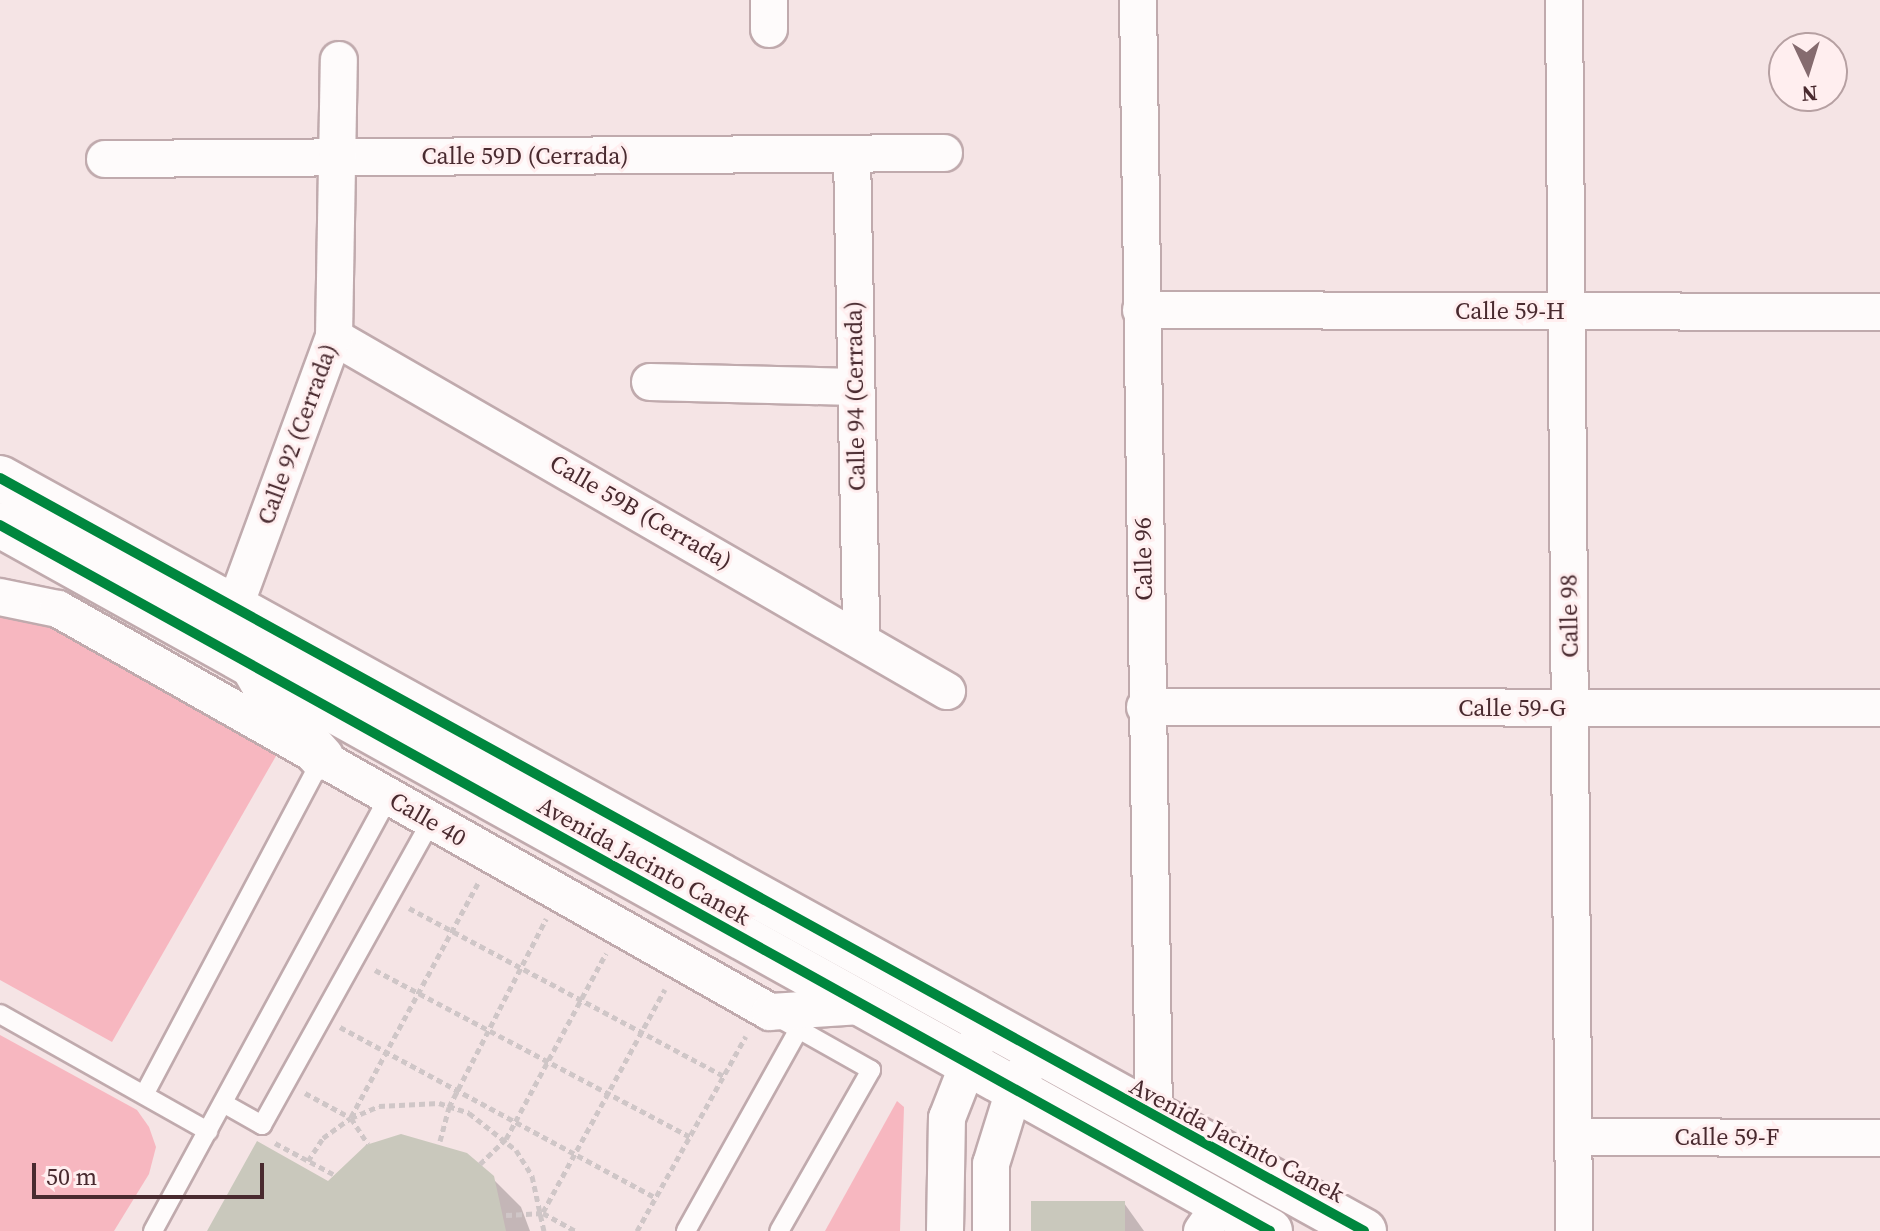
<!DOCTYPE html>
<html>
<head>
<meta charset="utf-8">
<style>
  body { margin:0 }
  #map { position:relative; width:1880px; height:1231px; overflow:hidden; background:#f5e4e5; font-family:"Source Serif 4",serif }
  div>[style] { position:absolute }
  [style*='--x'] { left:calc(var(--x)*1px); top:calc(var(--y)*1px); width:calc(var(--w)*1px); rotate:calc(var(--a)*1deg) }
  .green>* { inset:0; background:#f7b7c0 }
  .shadow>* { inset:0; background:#0003 }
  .building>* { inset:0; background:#c9c8bc; transform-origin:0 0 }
  .path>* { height:5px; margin-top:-2.5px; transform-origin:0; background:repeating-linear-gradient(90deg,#cfc6c7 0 6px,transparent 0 10px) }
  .roads { filter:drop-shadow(2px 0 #c0aaad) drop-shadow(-2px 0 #c0aaad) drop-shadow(0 2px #c0aaad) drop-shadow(0 -2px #c0aaad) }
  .lane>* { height:18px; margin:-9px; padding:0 9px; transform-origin:9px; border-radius:9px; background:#fefbfb }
  .street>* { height:36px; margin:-18px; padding:0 18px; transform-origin:18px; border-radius:18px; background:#fefbfb }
  .secondary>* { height:44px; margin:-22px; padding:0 22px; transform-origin:22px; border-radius:22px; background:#fefbfb }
  .primary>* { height:44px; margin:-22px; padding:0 22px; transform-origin:22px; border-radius:22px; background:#fefbfb }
  .cycleway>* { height:10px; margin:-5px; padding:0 5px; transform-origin:5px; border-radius:5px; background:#00873e }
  span { translate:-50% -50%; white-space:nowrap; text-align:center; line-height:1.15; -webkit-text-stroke:6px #ffeeef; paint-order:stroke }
  .street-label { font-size:24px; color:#492a2f }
  .north { position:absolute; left:1768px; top:32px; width:80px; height:80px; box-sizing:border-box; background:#ffeeef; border:2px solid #b6a0a2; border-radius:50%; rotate:176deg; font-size:22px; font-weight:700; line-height:32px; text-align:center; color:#492a2f }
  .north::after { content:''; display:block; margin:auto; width:28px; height:36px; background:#856b6f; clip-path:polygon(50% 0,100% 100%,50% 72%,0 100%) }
  .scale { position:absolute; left:32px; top:1163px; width:232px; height:36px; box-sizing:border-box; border:4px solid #492a2f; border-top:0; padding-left:10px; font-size:24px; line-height:28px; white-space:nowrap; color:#492a2f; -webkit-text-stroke:6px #ffeeef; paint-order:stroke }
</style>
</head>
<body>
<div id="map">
  <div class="green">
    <div style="clip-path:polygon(0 613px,54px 624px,280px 749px,112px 1042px,0 980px)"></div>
    <div style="clip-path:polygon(0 1035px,137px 1110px,149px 1127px,156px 1147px,149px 1174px,114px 1231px,0 1231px)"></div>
    <div style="clip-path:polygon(897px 1101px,904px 1107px,900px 1231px,825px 1231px)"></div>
  </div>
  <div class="shadow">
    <div style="clip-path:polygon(492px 1178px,521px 1207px,530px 1231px,210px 1231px,329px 1183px)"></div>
    <div style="clip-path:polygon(1124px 1203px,1144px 1231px,1033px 1231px)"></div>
  </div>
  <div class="building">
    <div style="clip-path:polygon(401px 1134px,467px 1153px,494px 1176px,506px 1231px,207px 1231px,257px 1141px,328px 1181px,366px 1145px)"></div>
    <div style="left:1031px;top:1201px;width:94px;height:30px"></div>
  </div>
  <div class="path">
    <div style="--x:409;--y:908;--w:357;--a:28.1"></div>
    <div style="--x:375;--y:970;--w:357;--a:27.9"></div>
    <div style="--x:340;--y:1027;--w:359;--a:28.4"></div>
    <div style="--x:305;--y:1093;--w:52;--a:28.5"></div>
    <div style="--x:351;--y:1118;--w:31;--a:57"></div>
    <div style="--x:351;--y:1117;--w:266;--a:-61.5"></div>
    <div style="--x:440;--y:1141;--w:35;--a:-75"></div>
    <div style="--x:449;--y:1107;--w:212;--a:-62.7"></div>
    <div style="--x:275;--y:1143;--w:66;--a:28.1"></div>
    <div style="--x:308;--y:1161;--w:27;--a:-57"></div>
    <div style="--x:323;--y:1138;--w:34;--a:-36"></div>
    <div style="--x:351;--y:1118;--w:30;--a:-23"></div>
    <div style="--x:379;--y:1106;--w:60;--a:-2.9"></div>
    <div style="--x:439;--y:1103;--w:32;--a:18"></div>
    <div style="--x:469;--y:1113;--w:60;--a:38.2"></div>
    <div style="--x:516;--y:1150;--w:31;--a:58"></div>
    <div style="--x:532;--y:1176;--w:56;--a:77.7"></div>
    <div style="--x:480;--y:1164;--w:36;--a:-44"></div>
    <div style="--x:506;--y:1139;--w:211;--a:-61.7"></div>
    <div style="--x:543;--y:1212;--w:254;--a:-61.3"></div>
    <div style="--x:506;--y:1215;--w:37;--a:-3"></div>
    <div style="--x:543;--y:1213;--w:38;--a:29"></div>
    <div style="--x:637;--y:1231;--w:223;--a:-60.8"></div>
  </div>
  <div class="roads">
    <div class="lane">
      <div style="--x:0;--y:1014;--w:239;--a:29.4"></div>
      <div style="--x:777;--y:1017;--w:108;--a:29.4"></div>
      <div style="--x:871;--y:1070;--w:185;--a:119.7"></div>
      <div style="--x:145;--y:1093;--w:379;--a:-62.1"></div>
      <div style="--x:223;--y:1103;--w:45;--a:29.4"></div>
      <div style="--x:262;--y:1125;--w:348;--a:-60.9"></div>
      <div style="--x:153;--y:1231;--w:494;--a:-61.5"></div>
      <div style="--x:686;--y:1231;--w:231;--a:-60.8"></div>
    </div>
    <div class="street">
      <div style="--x:1138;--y:0;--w:1118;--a:89.18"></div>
      <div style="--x:1564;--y:0;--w:1231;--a:89.53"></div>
      <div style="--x:769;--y:29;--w:29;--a:-90"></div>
      <div style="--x:852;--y:154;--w:484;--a:88.9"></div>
      <div style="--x:105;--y:159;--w:839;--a:-0.41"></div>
      <div style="--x:1141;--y:310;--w:739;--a:0.16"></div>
      <div style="--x:334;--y:337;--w:708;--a:30.01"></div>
      <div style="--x:650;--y:382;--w:204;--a:1.4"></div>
      <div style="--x:0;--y:597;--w:59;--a:11.7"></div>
      <div style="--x:58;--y:609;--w:818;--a:29.51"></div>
      <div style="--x:770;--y:1012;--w:92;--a:-3.7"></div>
      <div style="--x:233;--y:611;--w:292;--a:-69.8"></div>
      <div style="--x:334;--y:337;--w:277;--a:-89"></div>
      <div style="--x:1145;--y:707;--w:735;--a:0.08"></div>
      <div style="--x:1574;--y:1137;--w:306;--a:0.2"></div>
      <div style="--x:945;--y:1231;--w:113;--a:-89"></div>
      <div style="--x:947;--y:1118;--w:85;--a:-68.6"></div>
      <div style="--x:991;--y:1231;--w:67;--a:-90"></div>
      <div style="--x:991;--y:1164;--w:77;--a:-72.7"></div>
      <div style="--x:1014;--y:1090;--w:42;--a:-59.7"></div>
      <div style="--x:1202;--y:1231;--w:33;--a:-55"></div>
    </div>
    <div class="secondary">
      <div style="--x:253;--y:666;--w:48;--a:60.3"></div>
      <div style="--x:277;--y:708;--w:67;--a:48"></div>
    </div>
    <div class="primary">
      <div style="--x:0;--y:478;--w:1558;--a:28.9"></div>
      <div style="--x:0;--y:525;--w:1453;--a:29.07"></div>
    </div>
  </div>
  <div class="cycleway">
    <div style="--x:0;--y:478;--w:1558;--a:28.9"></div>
    <div style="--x:0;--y:525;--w:1453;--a:29.07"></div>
  </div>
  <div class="street-label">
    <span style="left:525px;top:156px">Calle 59D (Cerrada)</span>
    <span style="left:1510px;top:311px">Calle 59-H</span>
    <span style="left:855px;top:396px;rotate:-91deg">Calle 94 (Cerrada)</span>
    <span style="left:297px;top:434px;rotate:-70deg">Calle 92 (Cerrada)</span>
    <span style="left:641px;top:512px;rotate:30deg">Calle 59B (Cerrada)</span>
    <span style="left:1143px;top:559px;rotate:-91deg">Calle 96</span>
    <span style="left:1569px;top:616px;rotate:-91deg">Calle 98</span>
    <span style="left:1512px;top:708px">Calle 59-G</span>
    <span style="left:428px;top:819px;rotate:30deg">Calle 40</span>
    <span style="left:644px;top:861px;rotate:29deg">Avenida Jacinto Canek</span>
    <span style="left:1727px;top:1137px">Calle 59-F</span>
    <span style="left:1237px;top:1140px;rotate:28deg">Avenida Jacinto Canek</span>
  </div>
  <div class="north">N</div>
  <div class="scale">50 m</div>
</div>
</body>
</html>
